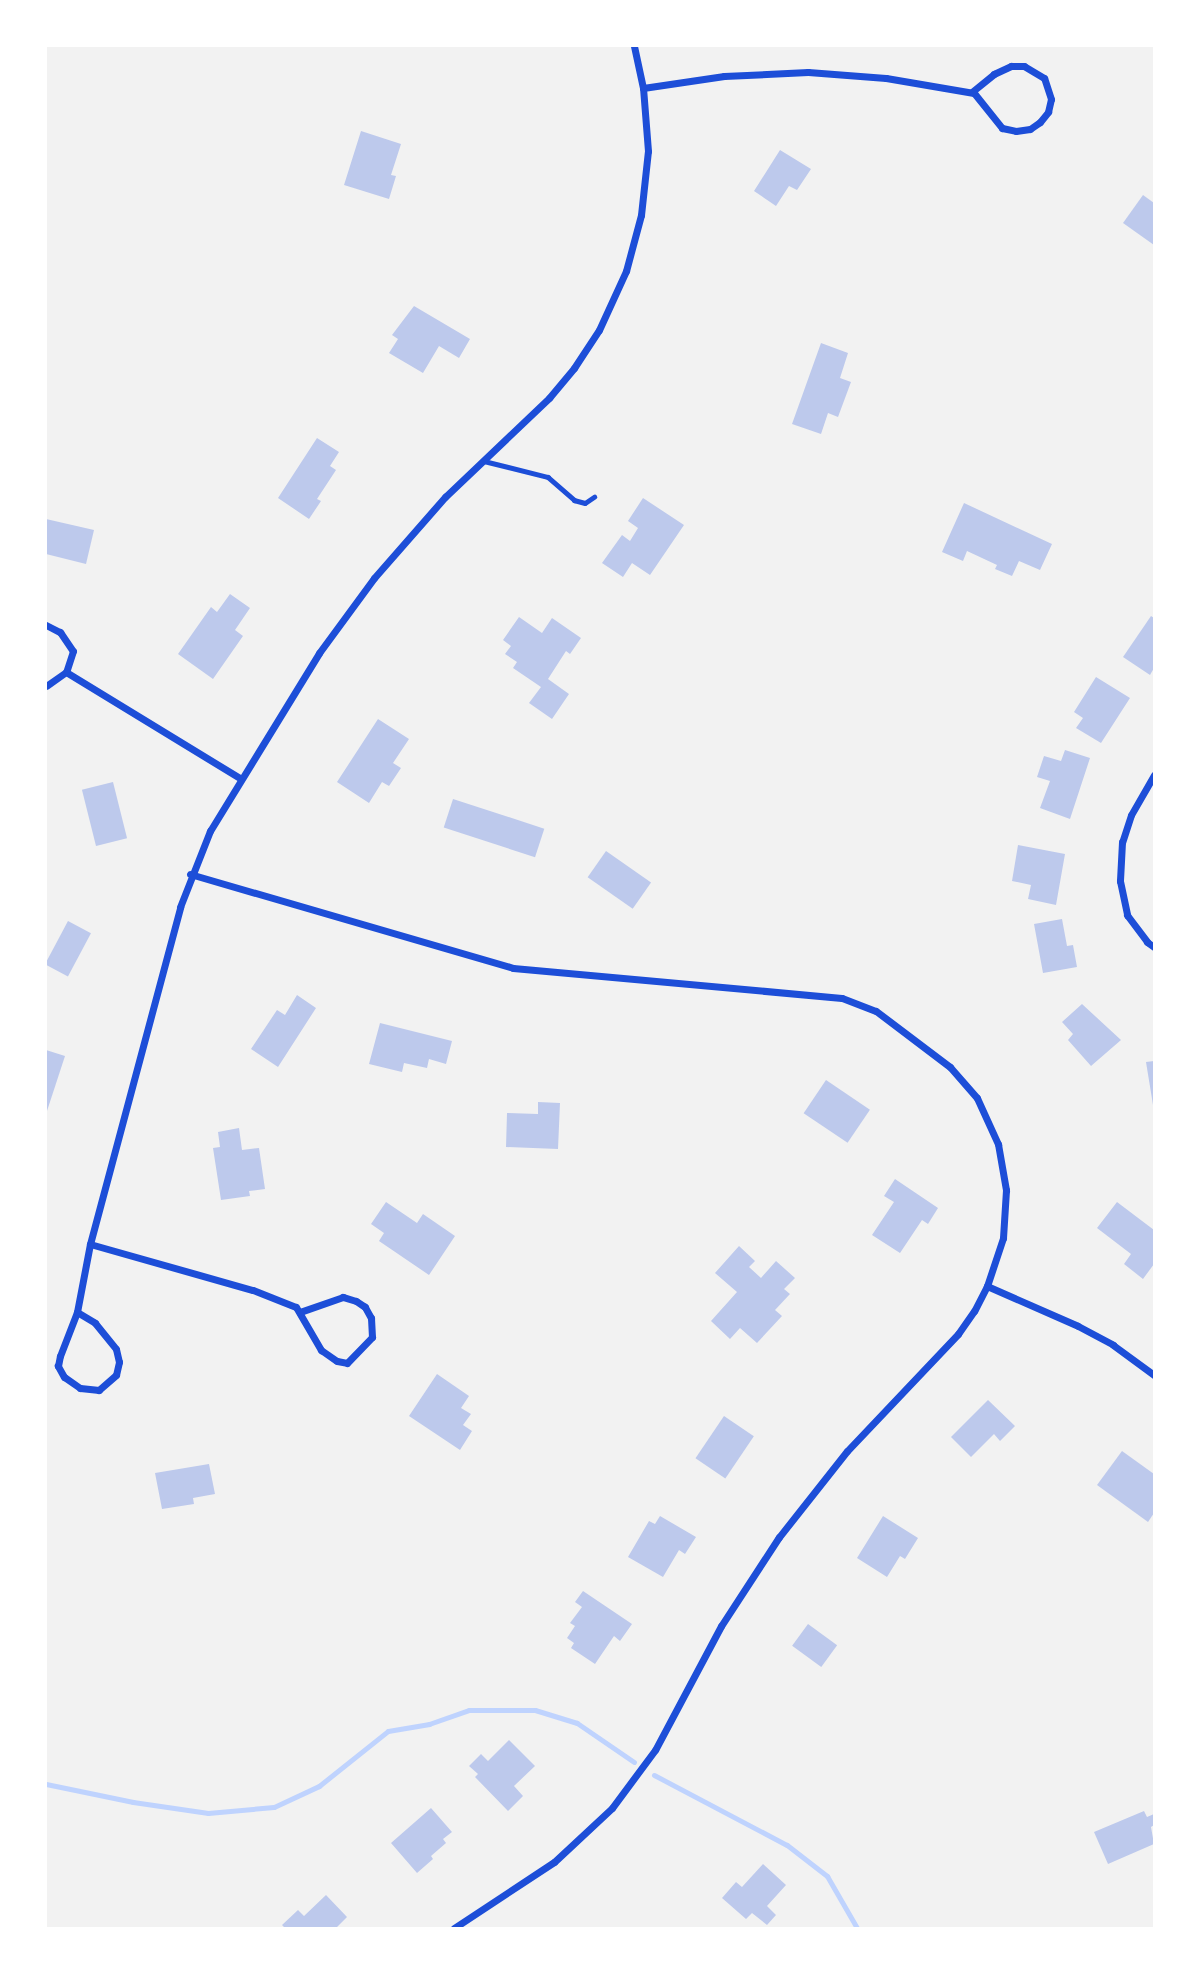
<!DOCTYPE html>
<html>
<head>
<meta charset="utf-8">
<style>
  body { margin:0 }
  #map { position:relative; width:1200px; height:1974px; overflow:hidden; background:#f2f2f2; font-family:Overpass,sans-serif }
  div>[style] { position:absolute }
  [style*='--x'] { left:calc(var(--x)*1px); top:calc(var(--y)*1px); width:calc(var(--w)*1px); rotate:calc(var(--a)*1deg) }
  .stream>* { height:5px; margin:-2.5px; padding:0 2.5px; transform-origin:2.5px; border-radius:2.5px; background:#bfd3fe }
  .building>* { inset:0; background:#bdc9ec; transform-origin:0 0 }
  .service>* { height:4.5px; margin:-2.25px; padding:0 2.25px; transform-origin:2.25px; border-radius:2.25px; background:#1d4ed8 }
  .minor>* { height:7px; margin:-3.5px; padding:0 3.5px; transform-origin:3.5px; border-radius:3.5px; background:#1d4ed8 }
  span { translate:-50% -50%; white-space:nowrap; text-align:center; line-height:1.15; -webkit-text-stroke:5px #fff; paint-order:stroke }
  .frame { position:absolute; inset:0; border:47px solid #fff; pointer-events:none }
</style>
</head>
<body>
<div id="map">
  <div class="stream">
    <div style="--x:654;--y:1775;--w:150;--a:27.8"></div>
    <div style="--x:787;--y:1845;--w:51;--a:37.8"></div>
    <div style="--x:827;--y:1876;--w:60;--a:60"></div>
    <div style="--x:46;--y:1784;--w:89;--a:11.7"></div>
    <div style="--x:133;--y:1802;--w:76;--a:8.3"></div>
    <div style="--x:208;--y:1813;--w:66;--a:-5.2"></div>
    <div style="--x:274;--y:1807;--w:50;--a:-25"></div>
    <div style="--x:319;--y:1786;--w:88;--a:-38.6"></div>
    <div style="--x:388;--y:1731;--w:42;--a:-9.7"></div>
    <div style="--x:429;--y:1724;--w:42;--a:-19.3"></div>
    <div style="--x:469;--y:1710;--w:66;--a:0"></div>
    <div style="--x:535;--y:1710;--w:44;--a:17.2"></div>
    <div style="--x:577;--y:1723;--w:69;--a:34.4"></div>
  </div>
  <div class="building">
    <div style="clip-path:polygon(361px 131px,401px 144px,391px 175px,396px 176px,389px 199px,344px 185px)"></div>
    <div style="clip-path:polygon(780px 150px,811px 169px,797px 190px,789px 186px,776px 206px,754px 191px)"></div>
    <div style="clip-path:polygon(1143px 195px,1154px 203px,1154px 245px,1123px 223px)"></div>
    <div style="clip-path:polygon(414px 306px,470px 339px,459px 358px,439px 346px,423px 373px,389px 353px,398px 339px,392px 335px)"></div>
    <div style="clip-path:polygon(821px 343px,848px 353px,840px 378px,851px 382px,838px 417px,828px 413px,821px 434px,792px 424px)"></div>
    <div style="clip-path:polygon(317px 438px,339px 452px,330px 466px,336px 470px,317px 499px,321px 501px,309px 519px,278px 498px)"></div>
    <div style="clip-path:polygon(643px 498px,684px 525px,650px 575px,632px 563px,623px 577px,602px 563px,622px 535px,630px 541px,638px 528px,628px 521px)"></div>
    <div style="clip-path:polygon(964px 503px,1052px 544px,1040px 570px,1019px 561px,1012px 576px,995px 569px,997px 565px,967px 551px,963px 561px,942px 552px)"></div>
    <div style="clip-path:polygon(46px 519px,94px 530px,86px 564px,46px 554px)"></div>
    <div style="clip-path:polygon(230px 594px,250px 608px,235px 630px,243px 636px,213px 679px,178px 654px,211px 607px,217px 612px)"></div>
    <div style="clip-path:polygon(1151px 616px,1154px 618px,1154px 668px,1150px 675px,1123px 657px)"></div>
    <div style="clip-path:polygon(519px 617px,542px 633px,552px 618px,581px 638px,570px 654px,566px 651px,548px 679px,569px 694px,552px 719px,529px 703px,541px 687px,513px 668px,517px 662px,505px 654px,511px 646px,503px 640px)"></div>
    <div style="clip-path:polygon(1096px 677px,1130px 698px,1101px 743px,1076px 728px,1083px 718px,1074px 712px)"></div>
    <div style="clip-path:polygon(378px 719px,409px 739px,393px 763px,401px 768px,389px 786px,382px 782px,369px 803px,337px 782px)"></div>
    <div style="clip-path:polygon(1065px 750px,1090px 758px,1070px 819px,1040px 808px,1050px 781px,1037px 777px,1044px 756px,1061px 761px)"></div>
    <div style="left:113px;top:782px;width:58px;height:32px;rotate:76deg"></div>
    <div style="left:453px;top:799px;width:96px;height:30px;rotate:18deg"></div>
    <div style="clip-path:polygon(1018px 845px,1065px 854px,1056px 905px,1028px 899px,1031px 885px,1012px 881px)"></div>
    <div style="left:606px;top:851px;width:55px;height:32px;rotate:35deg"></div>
    <div style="clip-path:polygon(1062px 919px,1067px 946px,1073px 945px,1077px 967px,1043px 973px,1034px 924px)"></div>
    <div style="left:68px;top:921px;width:26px;height:49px;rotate:28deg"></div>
    <div style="clip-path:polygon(297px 995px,316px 1008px,278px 1067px,251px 1049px,277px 1010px,285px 1015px)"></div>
    <div style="clip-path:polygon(1082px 1004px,1121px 1040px,1091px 1066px,1068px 1040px,1073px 1034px,1062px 1022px)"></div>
    <div style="clip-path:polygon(380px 1023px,452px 1041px,446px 1064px,429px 1059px,427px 1068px,404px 1063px,402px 1072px,369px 1064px)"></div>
    <div style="clip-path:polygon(46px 1050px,65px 1056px,46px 1114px)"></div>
    <div style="clip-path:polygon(1154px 1061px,1154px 1105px,1153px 1105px,1146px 1062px)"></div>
    <div style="left:826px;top:1080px;width:53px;height:40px;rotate:34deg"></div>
    <div style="clip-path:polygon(538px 1102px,560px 1103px,558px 1149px,506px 1147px,507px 1113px,538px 1114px)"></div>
    <div style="clip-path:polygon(239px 1128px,242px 1150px,259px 1148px,265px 1189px,249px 1191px,250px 1196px,221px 1200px,213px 1148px,220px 1147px,218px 1132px)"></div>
    <div style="clip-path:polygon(895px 1179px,938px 1208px,928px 1224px,922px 1220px,900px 1253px,872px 1235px,894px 1202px,884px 1196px)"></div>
    <div style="clip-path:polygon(386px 1202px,417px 1223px,423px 1214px,455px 1236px,429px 1275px,379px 1241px,384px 1233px,371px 1224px)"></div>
    <div style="clip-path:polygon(1117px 1202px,1154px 1230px,1154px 1264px,1143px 1279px,1124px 1264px,1131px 1254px,1097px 1228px)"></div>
    <div style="clip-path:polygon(739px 1246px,755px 1261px,749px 1267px,761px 1278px,776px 1261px,795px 1278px,784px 1289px,790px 1294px,775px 1310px,782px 1316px,757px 1343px,740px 1328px,730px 1339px,711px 1321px,737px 1292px,715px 1273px)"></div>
    <div style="clip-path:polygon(437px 1374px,469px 1396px,461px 1408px,471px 1414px,463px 1425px,472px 1431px,460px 1450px,409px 1416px)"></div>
    <div style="clip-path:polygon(988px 1400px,1015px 1426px,1000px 1441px,994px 1434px,971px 1457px,951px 1437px)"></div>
    <div style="left:724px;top:1416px;width:36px;height:51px;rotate:34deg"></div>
    <div style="clip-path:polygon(1122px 1451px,1154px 1474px,1154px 1513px,1148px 1522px,1097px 1485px)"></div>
    <div style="clip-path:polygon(209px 1464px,215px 1494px,193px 1498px,194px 1504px,162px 1509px,155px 1473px)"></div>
    <div style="clip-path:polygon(660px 1516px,696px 1537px,685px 1554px,679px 1550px,663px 1577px,628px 1557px,649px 1521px,655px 1524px)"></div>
    <div style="clip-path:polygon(883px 1516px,918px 1538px,905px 1559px,900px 1556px,887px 1577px,857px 1558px)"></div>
    <div style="clip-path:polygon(583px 1591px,632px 1624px,620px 1641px,614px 1636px,595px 1664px,571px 1648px,574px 1643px,567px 1638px,575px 1626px,570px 1623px,582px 1607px,575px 1602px)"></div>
    <div style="left:808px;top:1624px;width:36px;height:27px;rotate:36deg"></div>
    <div style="clip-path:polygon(509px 1740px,535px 1766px,514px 1786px,523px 1796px,508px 1811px,475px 1777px,478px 1774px,469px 1766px,481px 1754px,488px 1761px)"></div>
    <div style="clip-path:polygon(431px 1808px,452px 1832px,443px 1839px,446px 1843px,431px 1856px,433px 1859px,417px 1873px,391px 1843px)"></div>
    <div style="clip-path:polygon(1144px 1811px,1147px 1817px,1154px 1814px,1154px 1825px,1151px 1827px,1154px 1844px,1108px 1864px,1094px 1832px)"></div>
    <div style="clip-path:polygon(763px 1864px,786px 1885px,767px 1906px,776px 1915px,767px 1925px,752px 1913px,746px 1919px,722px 1898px,736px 1882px,742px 1887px)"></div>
    <div style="clip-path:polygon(326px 1895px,347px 1917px,336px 1928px,285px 1928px,282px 1925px,298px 1910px,304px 1916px)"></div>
  </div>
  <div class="service">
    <div style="--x:484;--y:461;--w:66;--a:14"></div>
    <div style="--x:548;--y:477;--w:35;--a:41"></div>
    <div style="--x:574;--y:500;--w:11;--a:15"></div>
    <div style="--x:585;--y:503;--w:11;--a:-34"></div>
  </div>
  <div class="minor">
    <div style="--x:643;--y:88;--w:82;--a:-8.4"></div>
    <div style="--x:724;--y:76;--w:84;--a:-2.7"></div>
    <div style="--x:808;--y:72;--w:78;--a:4.4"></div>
    <div style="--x:886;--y:78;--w:89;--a:9.7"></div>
    <div style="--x:974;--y:93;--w:45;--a:51.3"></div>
    <div style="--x:1002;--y:128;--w:14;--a:12"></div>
    <div style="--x:1016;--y:131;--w:14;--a:-8"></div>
    <div style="--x:1030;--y:129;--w:12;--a:-35"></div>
    <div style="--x:1040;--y:122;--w:13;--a:-51"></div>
    <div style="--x:1048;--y:112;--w:13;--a:-77"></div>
    <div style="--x:1051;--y:99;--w:22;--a:-108"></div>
    <div style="--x:1044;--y:78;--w:23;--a:-149"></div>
    <div style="--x:1024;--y:66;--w:13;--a:180"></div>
    <div style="--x:1011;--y:66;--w:19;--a:155"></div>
    <div style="--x:994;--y:74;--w:28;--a:141"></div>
    <div style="--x:46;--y:625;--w:16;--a:27"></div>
    <div style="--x:60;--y:632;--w:23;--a:56"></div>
    <div style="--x:73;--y:651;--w:22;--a:108"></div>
    <div style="--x:66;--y:672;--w:24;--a:145"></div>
    <div style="--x:66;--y:672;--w:205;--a:31.4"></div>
    <div style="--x:1154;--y:775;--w:46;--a:119.9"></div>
    <div style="--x:1131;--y:815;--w:28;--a:108"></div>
    <div style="--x:1122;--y:842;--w:39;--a:93"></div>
    <div style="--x:1120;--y:881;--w:35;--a:78"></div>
    <div style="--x:1127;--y:915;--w:34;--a:53"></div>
    <div style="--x:1147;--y:942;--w:9;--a:36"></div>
    <div style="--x:190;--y:874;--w:336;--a:16.2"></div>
    <div style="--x:513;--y:968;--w:330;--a:5.2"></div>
    <div style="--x:842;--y:998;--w:36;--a:21"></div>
    <div style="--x:876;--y:1011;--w:93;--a:37.1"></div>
    <div style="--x:950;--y:1067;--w:41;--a:48.9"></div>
    <div style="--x:977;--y:1098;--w:51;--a:65.5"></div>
    <div style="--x:998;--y:1144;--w:47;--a:80.1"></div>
    <div style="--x:1006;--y:1190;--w:48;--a:93.6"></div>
    <div style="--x:1003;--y:1238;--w:51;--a:108.4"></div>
    <div style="--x:987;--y:1286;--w:28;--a:117"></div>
    <div style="--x:974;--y:1311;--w:28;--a:125"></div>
    <div style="--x:958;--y:1334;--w:161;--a:133.5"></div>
    <div style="--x:847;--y:1451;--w:110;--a:128.3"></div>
    <div style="--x:779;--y:1537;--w:106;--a:123.1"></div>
    <div style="--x:721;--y:1626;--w:140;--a:118"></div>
    <div style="--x:655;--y:1750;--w:72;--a:126.6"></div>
    <div style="--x:612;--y:1808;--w:79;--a:137"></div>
    <div style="--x:554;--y:1862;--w:120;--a:146.6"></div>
    <div style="--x:90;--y:1244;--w:169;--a:15.8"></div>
    <div style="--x:253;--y:1290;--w:46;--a:21.6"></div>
    <div style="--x:296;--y:1307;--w:50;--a:59.8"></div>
    <div style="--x:321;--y:1350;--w:19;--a:35"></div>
    <div style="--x:337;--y:1361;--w:10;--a:11"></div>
    <div style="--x:347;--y:1363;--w:36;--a:-46"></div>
    <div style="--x:372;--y:1337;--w:19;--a:-93"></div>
    <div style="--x:371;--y:1318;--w:13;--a:-119"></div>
    <div style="--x:365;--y:1307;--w:11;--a:-146"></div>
    <div style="--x:356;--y:1301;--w:14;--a:-163"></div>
    <div style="--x:343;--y:1297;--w:46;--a:160.8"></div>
    <div style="--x:987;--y:1286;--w:99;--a:23.7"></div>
    <div style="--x:1078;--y:1326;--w:40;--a:28"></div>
    <div style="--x:1113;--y:1345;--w:51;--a:36.2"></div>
    <div style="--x:77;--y:1312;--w:21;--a:31"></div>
    <div style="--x:95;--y:1323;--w:33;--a:51"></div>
    <div style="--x:116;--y:1349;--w:13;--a:77"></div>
    <div style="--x:119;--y:1362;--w:13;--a:103"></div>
    <div style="--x:116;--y:1375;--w:23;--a:139"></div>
    <div style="--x:99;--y:1390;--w:19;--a:-174"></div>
    <div style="--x:80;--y:1388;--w:19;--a:-145"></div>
    <div style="--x:64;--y:1377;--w:13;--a:-119"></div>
    <div style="--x:58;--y:1366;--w:10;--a:-79"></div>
    <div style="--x:60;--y:1356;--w:47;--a:-68.9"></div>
    <div style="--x:77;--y:1312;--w:69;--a:-79.2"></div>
    <div style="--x:90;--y:1244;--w:349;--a:-75"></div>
    <div style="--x:180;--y:907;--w:82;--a:-68.5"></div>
    <div style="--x:210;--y:831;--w:209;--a:-58.5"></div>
    <div style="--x:319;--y:653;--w:93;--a:-53.7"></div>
    <div style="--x:374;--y:578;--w:108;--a:-48.8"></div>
    <div style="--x:445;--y:497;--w:144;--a:-43.6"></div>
    <div style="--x:549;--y:398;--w:39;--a:-50"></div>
    <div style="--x:574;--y:368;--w:45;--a:-56.7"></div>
    <div style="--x:599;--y:330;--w:65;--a:-65.4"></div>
    <div style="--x:626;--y:271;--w:58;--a:-75"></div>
    <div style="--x:641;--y:215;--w:64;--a:-83.8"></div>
    <div style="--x:648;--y:151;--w:63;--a:-94.5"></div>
    <div style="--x:643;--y:88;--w:43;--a:-102.1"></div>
  </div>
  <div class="frame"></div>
</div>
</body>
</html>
